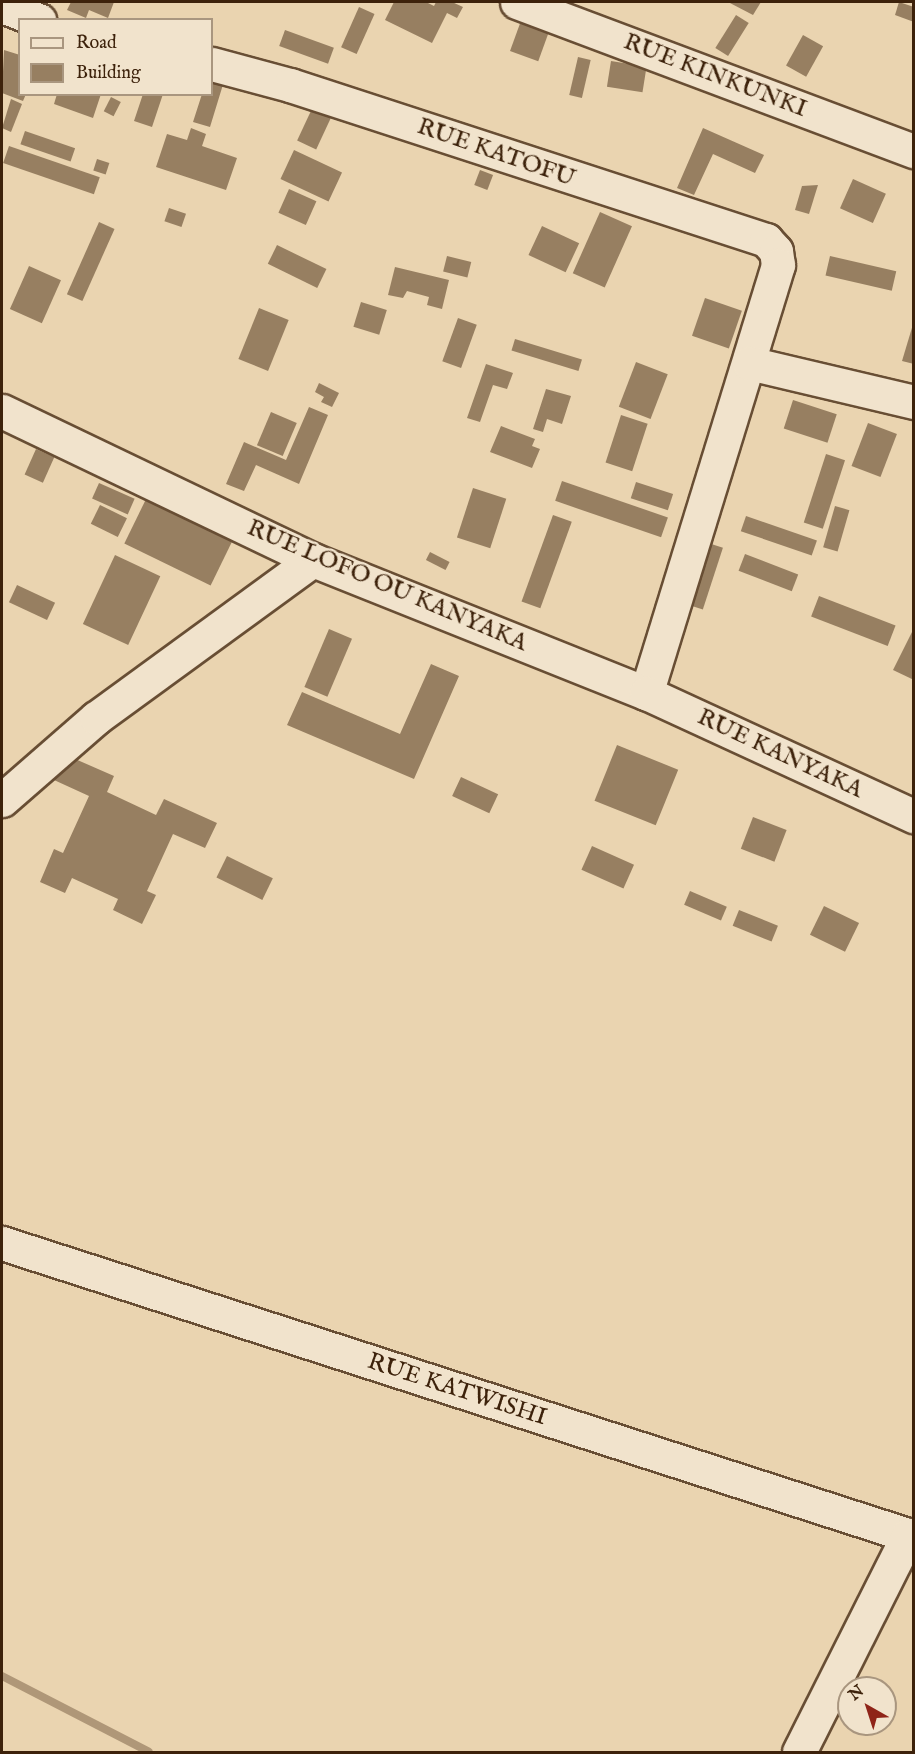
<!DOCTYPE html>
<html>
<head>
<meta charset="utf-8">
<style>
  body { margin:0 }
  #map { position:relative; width:915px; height:1754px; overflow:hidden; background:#ead4b0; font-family:"IM FELL English",serif }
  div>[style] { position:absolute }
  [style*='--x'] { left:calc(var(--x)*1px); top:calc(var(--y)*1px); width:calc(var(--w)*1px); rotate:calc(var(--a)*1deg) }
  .stream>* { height:8px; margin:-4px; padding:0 4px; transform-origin:4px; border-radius:4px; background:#af9778 }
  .building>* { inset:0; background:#977f61; transform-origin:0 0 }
  .roads { filter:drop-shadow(2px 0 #684e34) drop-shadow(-2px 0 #684e34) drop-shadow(0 2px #684e34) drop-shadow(0 -2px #684e34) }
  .minor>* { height:33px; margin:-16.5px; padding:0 16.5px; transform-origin:16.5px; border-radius:16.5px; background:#f1e3cc }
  span { translate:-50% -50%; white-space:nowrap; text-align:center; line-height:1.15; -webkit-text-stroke:5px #f1e3cc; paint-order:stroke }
  .street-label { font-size:24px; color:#3d220b }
  .frame { position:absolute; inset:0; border:3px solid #3d220b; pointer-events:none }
  .legend { position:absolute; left:18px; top:18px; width:195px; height:78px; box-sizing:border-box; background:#f1e3cc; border:2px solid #a9967f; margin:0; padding:8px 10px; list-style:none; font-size:18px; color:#3d220b }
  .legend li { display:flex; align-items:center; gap:12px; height:30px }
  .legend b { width:30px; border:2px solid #a9967f }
  .north { position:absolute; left:837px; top:1676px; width:60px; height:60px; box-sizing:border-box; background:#f1e3cc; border:2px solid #a9967f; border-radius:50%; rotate:321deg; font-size:16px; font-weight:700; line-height:24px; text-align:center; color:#3d220b }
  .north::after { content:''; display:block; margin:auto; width:21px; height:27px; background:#8f2418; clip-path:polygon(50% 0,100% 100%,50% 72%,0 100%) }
</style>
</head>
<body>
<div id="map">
  <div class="stream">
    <div style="--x:2;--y:1676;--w:165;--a:27.3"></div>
  </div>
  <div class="building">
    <div style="clip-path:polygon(71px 2px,114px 2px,108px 18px,89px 10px,86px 18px,67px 10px)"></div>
    <div style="clip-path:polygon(394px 2px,426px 2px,434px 6px,436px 2px,452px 2px,463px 7px,457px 18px,447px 13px,432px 43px,385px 20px)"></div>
    <div style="clip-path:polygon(728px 2px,761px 2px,753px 15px)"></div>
    <div style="clip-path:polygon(899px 2px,914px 7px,914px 22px,895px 15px)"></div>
    <div style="left:359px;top:7px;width:17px;height:44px;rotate:24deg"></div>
    <div style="left:736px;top:15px;width:15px;height:39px;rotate:32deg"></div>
    <div style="left:522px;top:18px;width:30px;height:35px;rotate:20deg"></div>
    <div style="left:285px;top:30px;width:52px;height:17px;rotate:20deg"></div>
    <div style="left:803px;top:35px;width:23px;height:35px;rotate:29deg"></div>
    <div style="clip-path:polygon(4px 50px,20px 55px,20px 94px,26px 94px,23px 101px,2px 93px)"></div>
    <div style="left:578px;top:57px;width:13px;height:39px;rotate:13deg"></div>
    <div style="left:611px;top:61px;width:36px;height:26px;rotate:9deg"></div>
    <div style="clip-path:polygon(212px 74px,225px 78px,210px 127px,193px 122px,202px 94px,212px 94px)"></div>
    <div style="clip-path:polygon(57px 94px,101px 94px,93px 118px,54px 104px)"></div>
    <div style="clip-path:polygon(143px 94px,163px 94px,152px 127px,134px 121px)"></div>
    <div style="left:111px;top:97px;width:11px;height:16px;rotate:27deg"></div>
    <div style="left:317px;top:98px;width:21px;height:47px;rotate:25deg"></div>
    <div style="clip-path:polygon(11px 99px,22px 104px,11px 132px,2px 128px)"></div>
    <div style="clip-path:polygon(191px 128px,206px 134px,202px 146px,237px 158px,226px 190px,156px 167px,167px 134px,187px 140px)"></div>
    <div style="clip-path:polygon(703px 128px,764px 155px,755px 173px,713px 154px,694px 195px,677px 188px)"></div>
    <div style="left:25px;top:131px;width:53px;height:14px;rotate:19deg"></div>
    <div style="left:9px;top:146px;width:96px;height:18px;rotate:19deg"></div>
    <div style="left:294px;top:150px;width:53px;height:32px;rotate:25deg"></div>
    <div style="left:97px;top:159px;width:13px;height:12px;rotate:18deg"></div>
    <div style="left:480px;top:170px;width:14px;height:16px;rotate:21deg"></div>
    <div style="left:853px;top:179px;width:36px;height:32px;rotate:24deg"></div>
    <div style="clip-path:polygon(818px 185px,809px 214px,795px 210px,802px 186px)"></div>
    <div style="left:289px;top:189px;width:30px;height:26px;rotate:24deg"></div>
    <div style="left:169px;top:208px;width:18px;height:14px;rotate:19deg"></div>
    <div style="left:600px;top:212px;width:35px;height:67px;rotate:24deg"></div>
    <div style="left:99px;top:222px;width:17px;height:79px;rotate:24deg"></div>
    <div style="left:542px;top:226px;width:41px;height:32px;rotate:25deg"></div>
    <div style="left:277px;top:245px;width:55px;height:21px;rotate:26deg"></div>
    <div style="left:447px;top:256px;width:25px;height:16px;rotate:14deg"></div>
    <div style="left:830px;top:256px;width:68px;height:20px;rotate:13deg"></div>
    <div style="left:29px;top:266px;width:35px;height:47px;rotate:24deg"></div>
    <div style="clip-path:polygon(395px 267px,449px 280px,442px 309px,427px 305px,429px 297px,407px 291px,403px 298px,388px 295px)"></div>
    <div style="left:705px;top:298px;width:39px;height:40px;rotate:19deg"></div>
    <div style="left:361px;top:302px;width:27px;height:26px;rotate:17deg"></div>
    <div style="left:259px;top:308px;width:32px;height:55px;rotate:22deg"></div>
    <div style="left:458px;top:318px;width:20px;height:46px;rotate:20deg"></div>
    <div style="clip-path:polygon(914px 321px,914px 364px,902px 361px)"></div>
    <div style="left:515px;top:339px;width:70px;height:12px;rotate:17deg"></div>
    <div style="left:636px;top:362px;width:34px;height:48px;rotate:21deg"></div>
    <div style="clip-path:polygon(486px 364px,513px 373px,507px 389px,493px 385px,480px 422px,467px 418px)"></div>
    <div style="clip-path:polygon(319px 383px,339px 393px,332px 407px,321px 402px,324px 397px,315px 392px)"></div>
    <div style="clip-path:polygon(546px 389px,571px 396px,562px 424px,547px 419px,543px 432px,533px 429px)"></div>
    <div style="left:793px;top:400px;width:46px;height:30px;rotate:18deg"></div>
    <div style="clip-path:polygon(309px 407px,328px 415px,299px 484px,256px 465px,244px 491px,226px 484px,244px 442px,286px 460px)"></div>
    <div style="left:271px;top:412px;width:28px;height:36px;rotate:23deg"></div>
    <div style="left:621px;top:415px;width:28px;height:50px;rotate:18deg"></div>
    <div style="left:868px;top:423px;width:31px;height:46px;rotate:21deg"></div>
    <div style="clip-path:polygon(501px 426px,535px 439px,532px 446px,540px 449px,532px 468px,490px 452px)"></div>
    <div style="left:36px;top:449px;width:20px;height:28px;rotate:24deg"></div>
    <div style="left:826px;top:454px;width:20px;height:72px;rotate:18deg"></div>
    <div style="left:562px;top:481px;width:112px;height:21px;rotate:19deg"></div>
    <div style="left:636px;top:482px;width:39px;height:17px;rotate:18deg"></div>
    <div style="left:99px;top:483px;width:39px;height:17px;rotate:24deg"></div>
    <div style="left:473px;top:488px;width:35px;height:52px;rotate:18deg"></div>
    <div style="left:148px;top:495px;width:96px;height:54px;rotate:26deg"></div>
    <div style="left:100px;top:505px;width:30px;height:21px;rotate:26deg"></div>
    <div style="left:835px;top:506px;width:15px;height:43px;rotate:16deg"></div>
    <div style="left:553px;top:515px;width:20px;height:92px;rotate:20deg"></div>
    <div style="left:746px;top:516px;width:75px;height:16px;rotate:19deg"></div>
    <div style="left:702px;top:541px;width:22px;height:65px;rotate:18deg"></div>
    <div style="left:430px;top:552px;width:22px;height:9px;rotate:27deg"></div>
    <div style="left:745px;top:554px;width:57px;height:18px;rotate:21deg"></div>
    <div style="left:115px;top:555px;width:50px;height:76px;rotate:25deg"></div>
    <div style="left:17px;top:585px;width:42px;height:19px;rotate:25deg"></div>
    <div style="left:819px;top:596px;width:82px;height:22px;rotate:21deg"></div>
    <div style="left:329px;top:629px;width:25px;height:63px;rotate:23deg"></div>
    <div style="clip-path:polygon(912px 632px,914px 633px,914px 680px,893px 670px)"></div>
    <div style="clip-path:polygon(431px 664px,459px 676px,414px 779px,287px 725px,302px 692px,400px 734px)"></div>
    <div style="left:617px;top:745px;width:66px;height:60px;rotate:22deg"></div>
    <div style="clip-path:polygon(66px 755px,114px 776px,107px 792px,156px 815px,164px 799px,217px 823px,205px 848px,173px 834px,147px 891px,156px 895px,142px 924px,113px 910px,118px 899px,72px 878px,65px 893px,40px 882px,54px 849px,63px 853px,89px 796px,54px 780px)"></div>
    <div style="left:461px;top:777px;width:41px;height:21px;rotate:25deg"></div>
    <div style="left:753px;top:817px;width:36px;height:34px;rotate:21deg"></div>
    <div style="left:592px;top:846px;width:46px;height:26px;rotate:24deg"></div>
    <div style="left:227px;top:856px;width:51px;height:24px;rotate:26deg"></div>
    <div style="left:690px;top:891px;width:40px;height:15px;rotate:23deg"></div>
    <div style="left:824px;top:906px;width:39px;height:32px;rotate:26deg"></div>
    <div style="left:739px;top:910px;width:42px;height:17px;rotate:22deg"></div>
  </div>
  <div class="roads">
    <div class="minor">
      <div style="--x:517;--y:2;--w:424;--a:20.6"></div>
      <div style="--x:2;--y:6;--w:40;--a:21"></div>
      <div style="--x:212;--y:64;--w:81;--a:15.1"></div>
      <div style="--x:290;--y:85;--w:501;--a:18.04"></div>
      <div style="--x:766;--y:240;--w:15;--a:48"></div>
      <div style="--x:776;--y:251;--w:14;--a:82"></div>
      <div style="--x:778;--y:265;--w:448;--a:107.1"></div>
      <div style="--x:749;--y:363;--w:170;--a:13.3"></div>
      <div style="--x:2;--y:411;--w:345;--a:25.6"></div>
      <div style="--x:313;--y:560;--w:359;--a:21.8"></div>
      <div style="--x:646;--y:693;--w:295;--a:24.7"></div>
      <div style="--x:2;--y:800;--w:125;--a:-41.1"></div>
      <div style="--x:96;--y:718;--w:268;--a:-36.1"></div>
      <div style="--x:2;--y:1243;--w:958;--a:17.87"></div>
      <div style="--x:799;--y:1752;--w:243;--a:-63.3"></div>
    </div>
  </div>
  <div class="street-label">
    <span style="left:715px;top:76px;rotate:21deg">RUE KINKUNKI</span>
    <span style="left:496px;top:153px;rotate:19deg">RUE KATOFU</span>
    <span style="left:387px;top:586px;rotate:23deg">RUE LOFO OU KANYAKA</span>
    <span style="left:780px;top:754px;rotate:25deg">RUE KANYAKA</span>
    <span style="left:457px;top:1390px;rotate:18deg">RUE KATWISHI</span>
  </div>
  <div class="frame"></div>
  <ul class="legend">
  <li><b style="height:8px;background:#f1e3cc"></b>Road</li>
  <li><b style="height:16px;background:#977f61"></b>Building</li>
  </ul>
  <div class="north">N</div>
</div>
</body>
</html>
